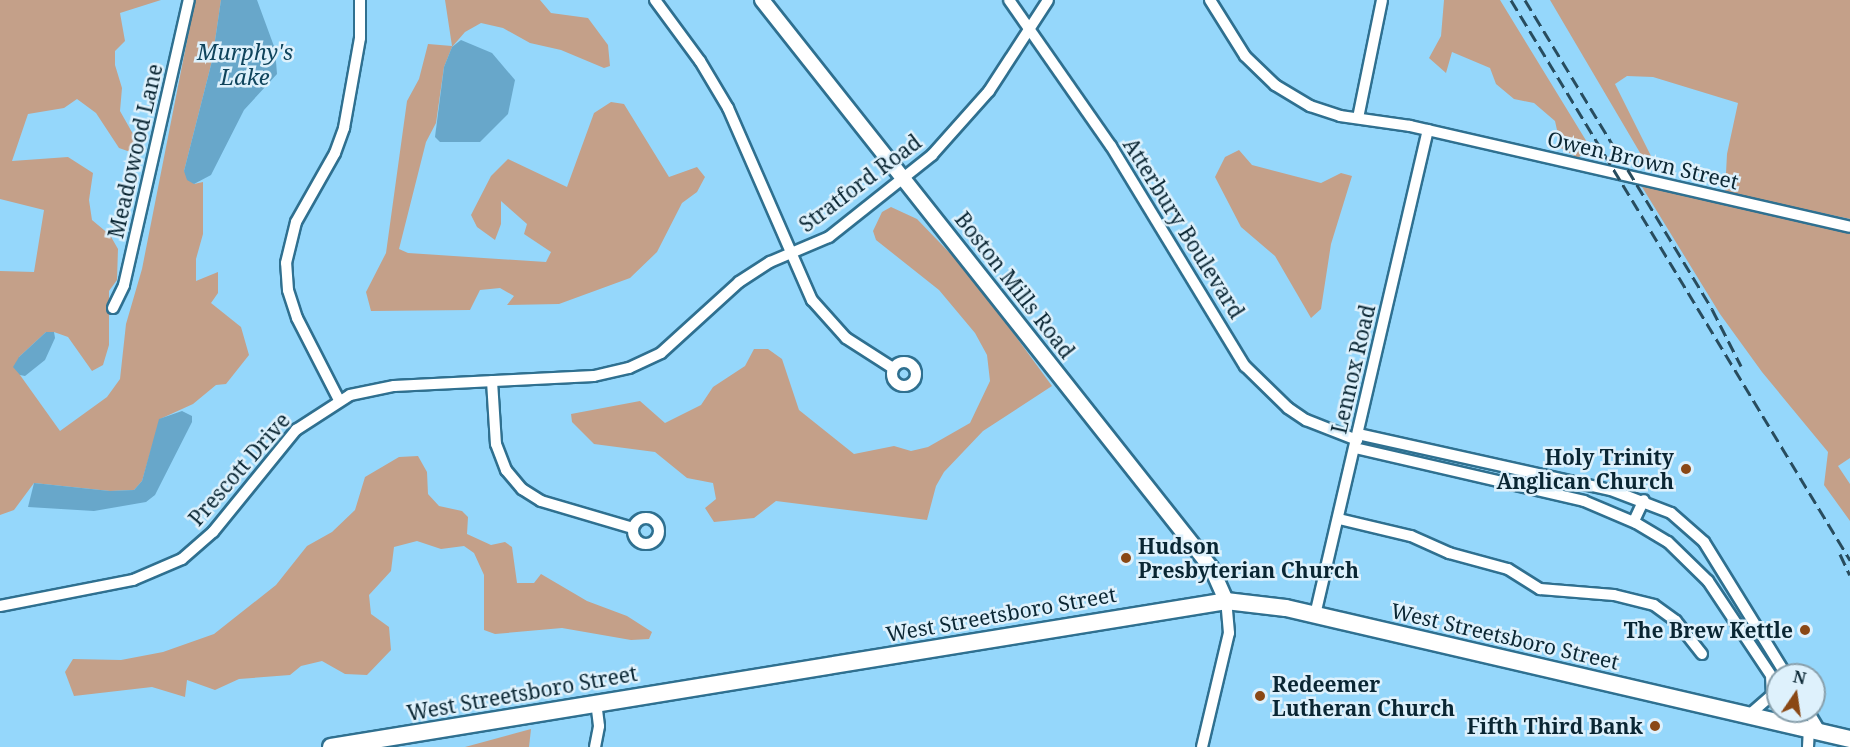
<!DOCTYPE html>
<html>
<head>
<meta charset="utf-8">
<style>
  body { margin:0 }
  #map { position:relative; width:1850px; height:747px; overflow:hidden; background:#95d7fb; font-family:"Noto Serif",serif }
  div>[style] { position:absolute }
  [style*='--x'] { left:calc(var(--x)*1px); top:calc(var(--y)*1px); width:calc(var(--w)*1px); rotate:calc(var(--a)*1deg) }
  .green>* { inset:0; background:#c4a089 }
  .water>* { inset:0; background:#68a7ca }
  .roads { filter:drop-shadow(2px 0 #2f7090) drop-shadow(-2px 0 #2f7090) drop-shadow(0 2px #2f7090) drop-shadow(0 -2px #2f7090) }
  .minor>* { height:10px; margin:-5px; padding:0 5px; transform-origin:5px; border-radius:5px; background:#fff }
  .minor>.ring { margin:-5px; padding:0; box-sizing:content-box; background:none; border:10px solid #fff; border-radius:50% }
  .tertiary>* { height:14px; margin:-7px; padding:0 7px; transform-origin:7px; border-radius:7px; background:#fff }
  .primary>* { height:16px; margin:-8px; padding:0 8px; transform-origin:8px; border-radius:8px; background:#fff }
  .rail>* { height:3px; margin-top:-1.5px; transform-origin:0; background:repeating-linear-gradient(90deg,#284c5e 0 12px,transparent 0 18px) }
  .dots>* { width:16px; height:16px; translate:-50% -50%; box-sizing:border-box; border:3px solid #def1fc; border-radius:50% }
  span { translate:-50% -50%; white-space:nowrap; text-align:center; line-height:1.15; -webkit-text-stroke:5px #def1fc; paint-order:stroke }
  .street-label { font-size:21px; color:#0a2633 }
  .poi-label { font-size:21px; color:#0a2633; font-weight:700 }
  .right { translate:-100% -50%; text-align:right }
  .left { translate:0 -50%; text-align:left }
  .water-label { font-size:22px; color:#0f445c; font-style:italic }
  .north { position:absolute; left:1766px; top:663px; width:60px; height:60px; box-sizing:border-box; background:#def1fc; border:2px solid #89a0ac; border-radius:50%; rotate:13deg; font-size:16px; font-weight:700; line-height:24px; text-align:center; color:#0a2633 }
  .north::after { content:''; display:block; margin:auto; width:21px; height:27px; background:#8a4815; clip-path:polygon(50% 0,100% 100%,50% 72%,0 100%) }
</style>
</head>
<body>
<div id="map">
  <div class="green">
    <div style="clip-path:polygon(0 0,161px 0,120px 13px,125px 41px,115px 51px,115px 65px,122px 88px,120px 111px,133px 134px,136px 154px,119px 148px,96px 113px,77px 99px,64px 108px,28px 114px,12px 161px,68px 157px,93px 173px,89px 200px,92px 220px,110px 235px,118px 249px,117px 280px,109px 291px,109px 345px,103px 365px,92px 371px,68px 337px,54px 332px,46px 332px,19px 357px,20px 375px,60px 431px,107px 397px,120px 379px,126px 324px,142px 269px,195px 0,221px 0,212px 61px,184px 171px,194px 184px,203px 182px,203px 234px,196px 259px,196px 281px,218px 272px,218px 293px,211px 303px,241px 327px,249px 355px,226px 384px,216px 385px,193px 404px,160px 419px,142px 481px,134px 490px,110px 491px,34px 483px,14px 510px,0 515px,0 271px,34px 272px,44px 210px,0 199px)"></div>
    <div style="clip-path:polygon(445px 0,540px 0,551px 13px,588px 18px,608px 45px,610px 66px,604px 68px,561px 50px,530px 43px,503px 28px,481px 23px,465px 32px,452px 47px,444px 67px,436px 123px,426px 142px,399px 249px,408px 253px,546px 262px,551px 252px,524px 234px,527px 224px,501px 201px,501px 224px,495px 240px,477px 227px,471px 215px,491px 176px,508px 159px,567px 187px,594px 113px,611px 102px,624px 104px,669px 177px,697px 167px,705px 177px,697px 192px,682px 203px,657px 252px,630px 278px,559px 304px,507px 305px,514px 296px,500px 288px,480px 290px,470px 310px,371px 311px,366px 292px,386px 253px,407px 101px,419px 79px,428px 44px,452px 46px)"></div>
    <div style="clip-path:polygon(1444px 0,1500px 0,1590px 147px,1578px 158px,1561px 148px,1555px 121px,1534px 103px,1514px 99px,1496px 84px,1490px 68px,1452px 52px,1446px 73px,1429px 58px,1441px 36px)"></div>
    <div style="clip-path:polygon(1550px 0,1850px 0,1850px 219px,1725px 192px,1727px 154px,1738px 103px,1653px 77px,1627px 76px,1615px 84px,1656px 166px,1649px 168px)"></div>
    <div style="clip-path:polygon(1239px 150px,1252px 165px,1321px 183px,1341px 173px,1352px 176px,1331px 244px,1321px 309px,1311px 318px,1275px 256px,1241px 227px,1215px 177px,1225px 157px)"></div>
    <div style="clip-path:polygon(1639px 182px,1850px 230px,1850px 458px,1838px 466px,1850px 484px,1850px 521px,1824px 485px,1828px 452px,1762px 372px,1720px 314px)"></div>
    <div style="clip-path:polygon(891px 207px,917px 219px,970px 274px,1052px 386px,983px 431px,944px 472px,936px 486px,927px 520px,776px 501px,754px 518px,714px 522px,705px 508px,716px 499px,713px 483px,687px 478px,655px 452px,594px 444px,572px 422px,571px 414px,640px 401px,665px 423px,701px 405px,713px 387px,745px 366px,754px 349px,768px 349px,782px 359px,799px 410px,854px 454px,894px 446px,911px 451px,928px 447px,970px 423px,990px 381px,987px 355px,975px 333px,939px 290px,876px 240px,873px 231px,882px 212px)"></div>
    <div style="clip-path:polygon(418px 456px,427px 472px,428px 494px,439px 506px,462px 511px,468px 517px,467px 534px,491px 545px,505px 542px,512px 547px,517px 583px,534px 583px,541px 574px,587px 601px,627px 616px,652px 632px,649px 639px,631px 640px,562px 628px,495px 634px,484px 630px,484px 575px,474px 553px,464px 546px,441px 549px,417px 541px,394px 547px,391px 571px,369px 595px,371px 614px,389px 627px,391px 650px,367px 675px,345px 674px,322px 661px,301px 666px,290px 675px,239px 679px,215px 690px,187px 680px,185px 697px,152px 687px,74px 696px,65px 672px,73px 659px,121px 660px,163px 652px,214px 634px,276px 585px,307px 546px,332px 532px,355px 510px,365px 477px,399px 457px)"></div>
    <div style="clip-path:polygon(531px 729px,529px 747px,465px 747px)"></div>
  </div>
  <div class="water">
    <div style="clip-path:polygon(221px 0,257px 0,275px 49px,277px 74px,244px 110px,211px 175px,194px 184px,187px 180px,184px 171px,212px 61px)"></div>
    <div style="clip-path:polygon(461px 40px,492px 53px,515px 80px,508px 114px,480px 142px,440px 142px,435px 137px,444px 67px,452px 47px)"></div>
    <div style="clip-path:polygon(46px 332px,54px 332px,55px 338px,45px 360px,25px 376px,20px 375px,13px 367px,19px 357px)"></div>
    <div style="clip-path:polygon(182px 411px,192px 416px,192px 422px,155px 495px,146px 502px,94px 511px,28px 507px,34px 483px,110px 491px,134px 490px,142px 481px,159px 419px)"></div>
  </div>
  <div class="roads">
    <div class="minor">
      <div style="--x:655;--y:0;--w:76;--a:53.6"></div>
      <div style="--x:700;--y:61;--w:55;--a:59.2"></div>
      <div style="--x:728;--y:108;--w:210;--a:66.4"></div>
      <div style="--x:812;--y:300;--w:51;--a:48.2"></div>
      <div style="--x:846;--y:338;--w:56;--a:32.6"></div>
      <div style="--x:1009;--y:0;--w:178;--a:55.1"></div>
      <div style="--x:1111;--y:146;--w:258;--a:58.7"></div>
      <div style="--x:1245;--y:366;--w:60;--a:44.3"></div>
      <div style="--x:1288;--y:408;--w:22;--a:34"></div>
      <div style="--x:1306;--y:420;--w:55;--a:21.4"></div>
      <div style="--x:1210;--y:0;--w:66;--a:58"></div>
      <div style="--x:1245;--y:56;--w:42;--a:44"></div>
      <div style="--x:1275;--y:85;--w:41;--a:31"></div>
      <div style="--x:1310;--y:106;--w:32;--a:18"></div>
      <div style="--x:1340;--y:116;--w:71;--a:8.1"></div>
      <div style="--x:1410;--y:126;--w:451;--a:12.9"></div>
      <div style="--x:1358;--y:118;--w:120;--a:-78.5"></div>
      <div style="--x:113;--y:308;--w:25;--a:-64"></div>
      <div style="--x:124;--y:285;--w:292;--a:-77.2"></div>
      <div class="ring" style="left:892px;top:362px;width:14px;height:14px"></div>
      <div style="--x:492;--y:381;--w:63;--a:86.4"></div>
      <div style="--x:496;--y:444;--w:28;--a:69"></div>
      <div style="--x:506;--y:470;--w:25;--a:50"></div>
      <div style="--x:522;--y:489;--w:22;--a:32"></div>
      <div style="--x:541;--y:501;--w:96;--a:16.4"></div>
      <div style="--x:339;--y:400;--w:92;--a:-117.1"></div>
      <div style="--x:297;--y:318;--w:29;--a:-108"></div>
      <div style="--x:288;--y:290;--w:27;--a:-94"></div>
      <div style="--x:286;--y:263;--w:42;--a:-76.3"></div>
      <div style="--x:296;--y:222;--w:79;--a:-60.5"></div>
      <div style="--x:335;--y:153;--w:27;--a:-70"></div>
      <div style="--x:344;--y:128;--w:91;--a:-79.9"></div>
      <div style="--x:360;--y:38;--w:38;--a:-90"></div>
      <div style="--x:1358;--y:434;--w:259;--a:12.5"></div>
      <div style="--x:1611;--y:490;--w:64;--a:21"></div>
      <div style="--x:1671;--y:513;--w:44;--a:41.3"></div>
      <div style="--x:1704;--y:542;--w:156;--a:58.3"></div>
      <div style="--x:1355;--y:448;--w:235;--a:13"></div>
      <div style="--x:1584;--y:501;--w:56;--a:22.9"></div>
      <div style="--x:1636;--y:523;--w:37;--a:31"></div>
      <div style="--x:1668;--y:542;--w:56;--a:44.3"></div>
      <div style="--x:1708;--y:581;--w:126;--a:56.3"></div>
      <div class="ring" style="left:633px;top:518px;width:16px;height:16px"></div>
      <div style="--x:1339;--y:519;--w:74;--a:13.3"></div>
      <div style="--x:1411;--y:536;--w:42;--a:24.1"></div>
      <div style="--x:1449;--y:553;--w:61;--a:15.2"></div>
      <div style="--x:1508;--y:569;--w:38;--a:32"></div>
      <div style="--x:1540;--y:589;--w:74;--a:4.6"></div>
      <div style="--x:1614;--y:595;--w:41;--a:14"></div>
      <div style="--x:1654;--y:605;--w:27;--a:36"></div>
      <div style="--x:1676;--y:621;--w:42;--a:51.8"></div>
      <div style="--x:1634;--y:521;--w:23;--a:-65"></div>
      <div style="--x:0;--y:606;--w:136;--a:-11.1"></div>
      <div style="--x:133;--y:580;--w:53;--a:-23.2"></div>
      <div style="--x:182;--y:559;--w:41;--a:-41.1"></div>
      <div style="--x:213;--y:532;--w:132;--a:-50.9"></div>
      <div style="--x:296;--y:430;--w:64;--a:-32.9"></div>
      <div style="--x:350;--y:395;--w:45;--a:-11.6"></div>
      <div style="--x:394;--y:386;--w:200;--a:-2.9"></div>
      <div style="--x:594;--y:376;--w:36;--a:-13"></div>
      <div style="--x:629;--y:368;--w:35;--a:-25"></div>
      <div style="--x:661;--y:353;--w:105;--a:-42.3"></div>
      <div style="--x:739;--y:282;--w:37;--a:-33"></div>
      <div style="--x:770;--y:262;--w:64;--a:-23"></div>
      <div style="--x:829;--y:237;--w:132;--a:-38.5"></div>
      <div style="--x:932;--y:155;--w:86;--a:-48.3"></div>
      <div style="--x:989;--y:91;--w:108;--a:-57"></div>
      <div style="--x:1315;--y:615;--w:498;--a:-76.9"></div>
      <div style="--x:1792;--y:711;--w:18;--a:63"></div>
      <div style="--x:1808;--y:711;--w:23;--a:59"></div>
      <div style="--x:1749;--y:715;--w:30;--a:-41"></div>
      <div style="--x:1772;--y:695;--w:17;--a:-93"></div>
      <div style="--x:595;--y:747;--w:21;--a:-79"></div>
      <div style="--x:599;--y:726;--w:24;--a:-97"></div>
      <div style="--x:1202;--y:747;--w:117;--a:-76.7"></div>
      <div style="--x:1229;--y:633;--w:32;--a:-95"></div>
      <div style="--x:1808;--y:747;--w:19;--a:-87"></div>
    </div>
    <div class="tertiary">
      <div style="--x:762;--y:0;--w:725;--a:51.66"></div>
      <div style="--x:1212;--y:569;--w:35;--a:66"></div>
    </div>
    <div class="primary">
      <div style="--x:331;--y:747;--w:907;--a:-9.26"></div>
      <div style="--x:1226;--y:601;--w:60;--a:6.7"></div>
      <div style="--x:1286;--y:608;--w:579;--a:13.08"></div>
    </div>
  </div>
  <div class="rail">
    <div style="--x:1511;--y:0;--w:655;--a:58.81"></div>
    <div style="--x:1525;--y:0;--w:361;--a:58.8"></div>
    <div style="--x:1712;--y:309;--w:64;--a:63"></div>
    <div style="--x:1840;--y:554;--w:23;--a:65"></div>
  </div>
  <div class="dots">
    <div style="left:1686px;top:469px;background:#8a4815"></div>
    <div style="left:1126px;top:558px;background:#8a4815"></div>
    <div style="left:1805px;top:630px;background:#8a4815"></div>
    <div style="left:1260px;top:696px;background:#8a4815"></div>
    <div style="left:1655px;top:726px;background:#8a4815"></div>
  </div>
  <div class="street-label">
    <span style="left:135px;top:151px;rotate:-77deg">Meadowood Lane</span>
    <span style="left:1643px;top:160px;rotate:13deg">Owen Brown Street</span>
    <span style="left:860px;top:183px;rotate:-37deg">Stratford Road</span>
    <span style="left:1184px;top:228px;rotate:58deg">Atterbury Boulevard</span>
    <span style="left:1015px;top:285px;rotate:52deg">Boston Mills Road</span>
    <span style="left:1353px;top:369px;rotate:-77deg">Lennox Road</span>
    <span style="left:239px;top:469px;rotate:-49deg">Prescott Drive</span>
    <span style="left:1001px;top:614px;rotate:-10deg">West Streetsboro Street</span>
    <span style="left:1505px;top:636px;rotate:13deg">West Streetsboro Street</span>
    <span style="left:522px;top:693px;rotate:-10deg">West Streetsboro Street</span>
  </div>
  <div class="poi-label">
    <span class="right" style="left:1674px;top:469px">Holy Trinity<br>Anglican Church</span>
    <span class="left" style="left:1138px;top:558px">Hudson<br>Presbyterian Church</span>
    <span class="right" style="left:1793px;top:630px">The Brew Kettle</span>
    <span class="left" style="left:1272px;top:696px">Redeemer<br>Lutheran Church</span>
    <span class="right" style="left:1643px;top:726px">Fifth Third Bank</span>
  </div>
  <div class="water-label">
    <span style="left:245px;top:64px">Murphy's<br>Lake</span>
  </div>
  <div class="north">N</div>
</div>
</body>
</html>
